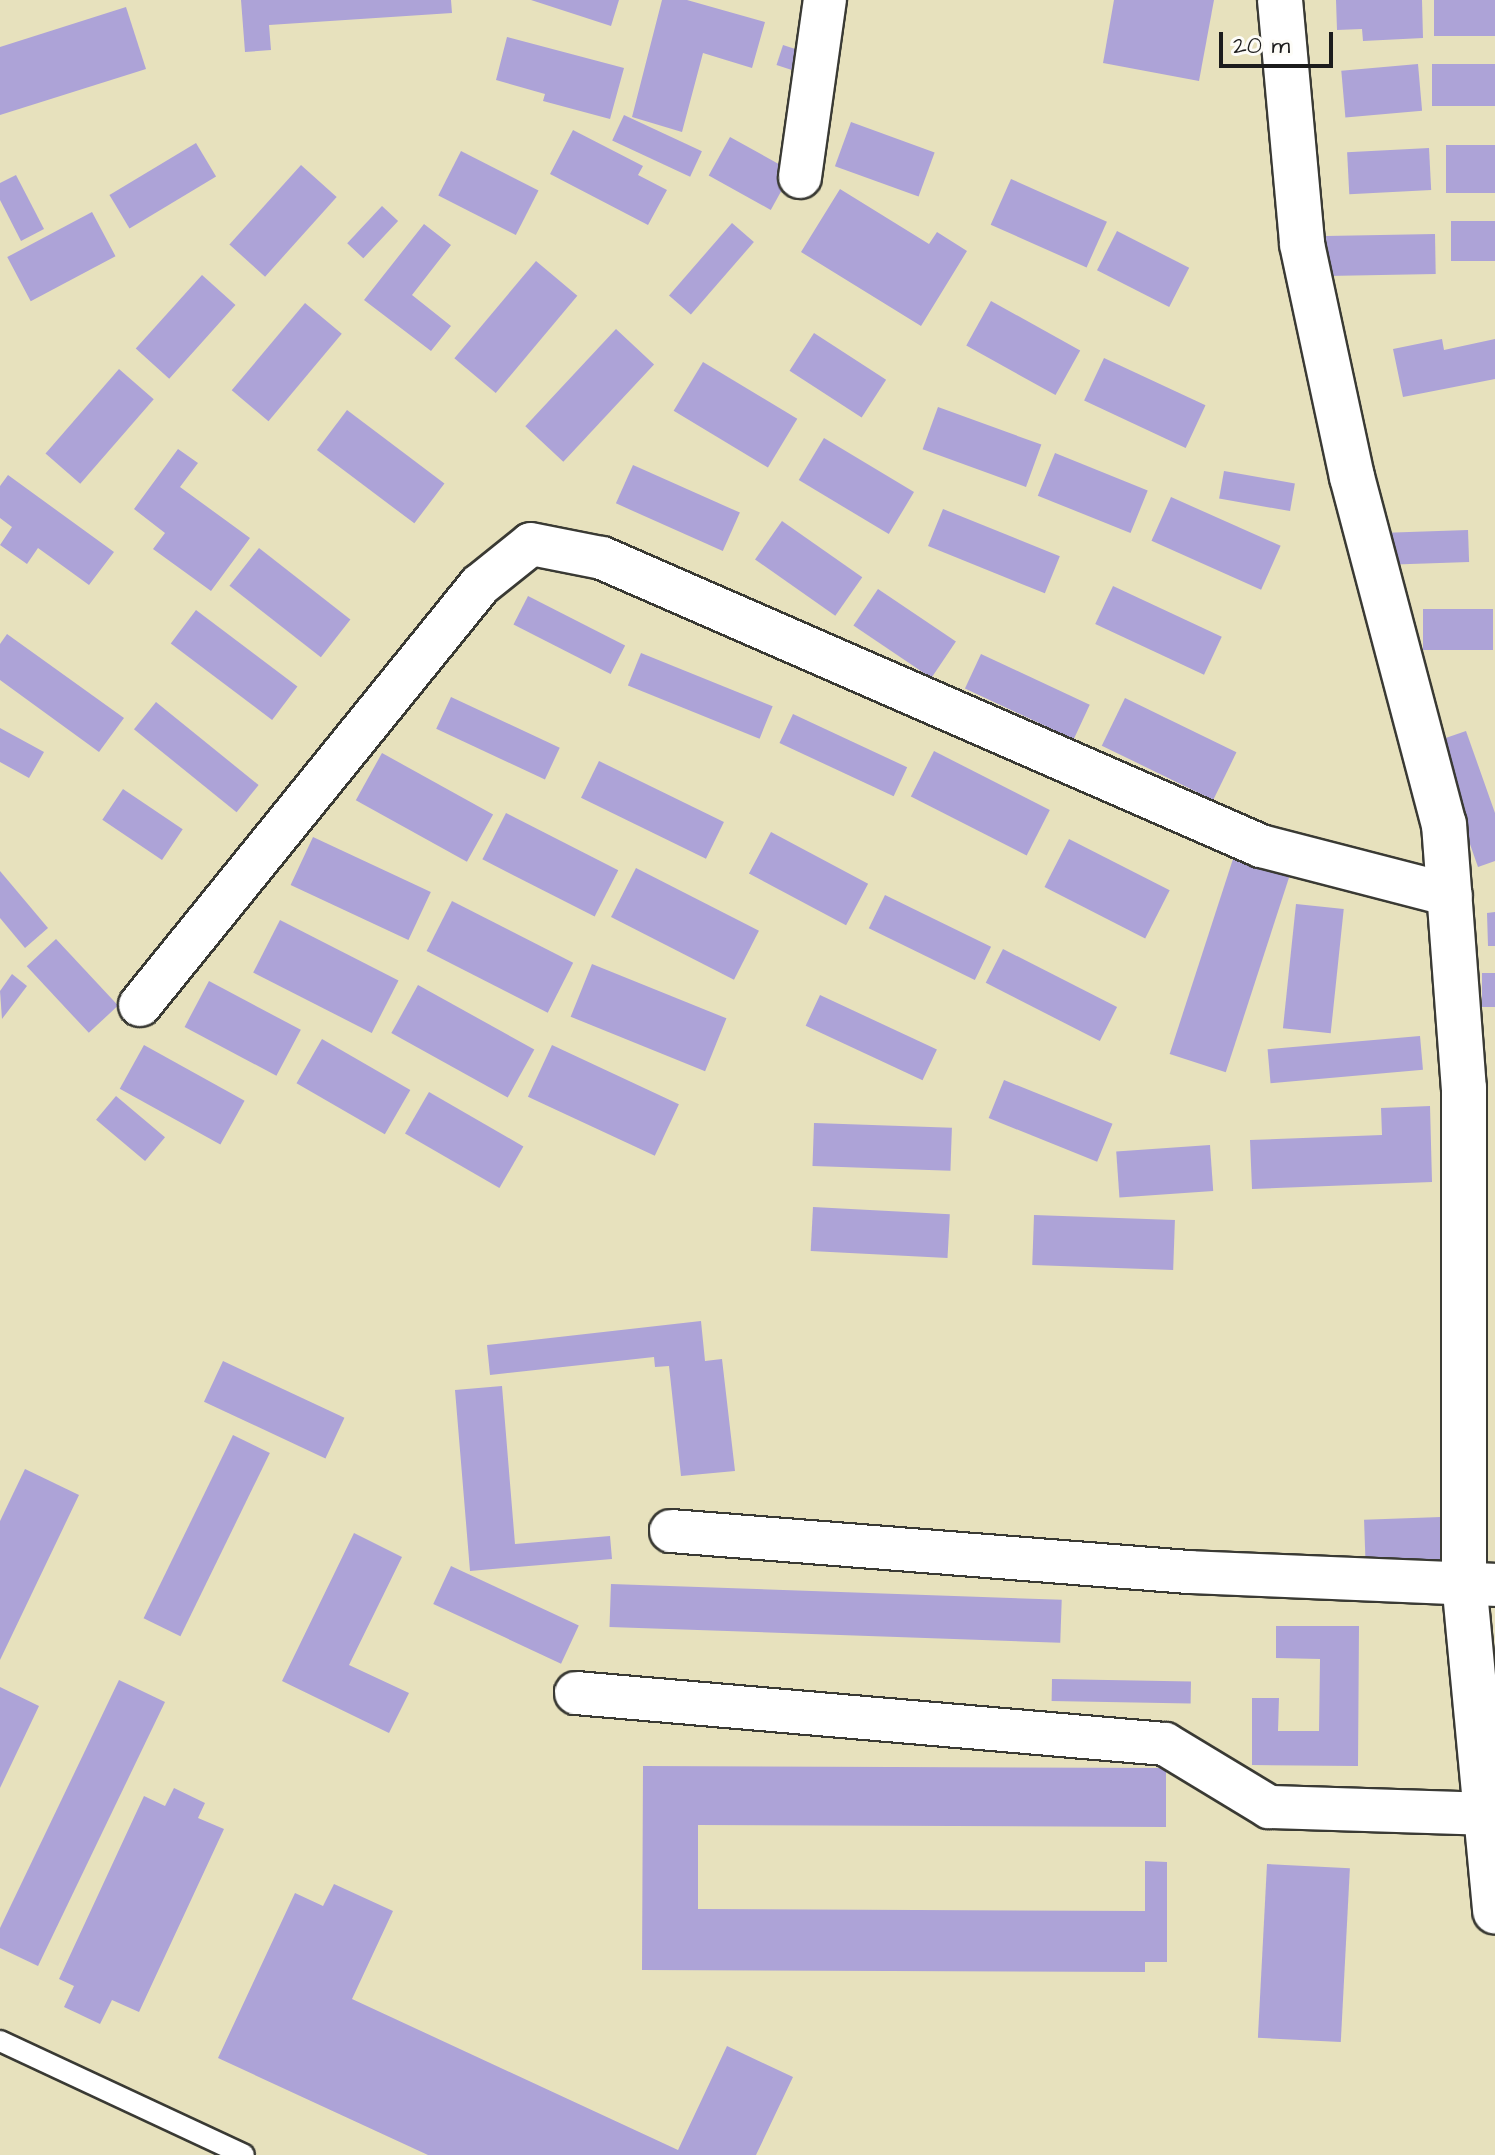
<!DOCTYPE html>
<html>
<head>
<meta charset="utf-8">
<style>
  body { margin:0 }
  #map { position:relative; width:1495px; height:2155px; overflow:hidden; background:#e7e1bd; font-family:"Architects Daughter",sans-serif }
  div>[style] { position:absolute }
  [style*='--x'] { left:calc(var(--x)*1px); top:calc(var(--y)*1px); width:calc(var(--w)*1px); rotate:calc(var(--a)*1deg) }
  .building>* { inset:0; background:#ada3d7; transform-origin:0 0 }
  .roads { filter:drop-shadow(2px 0 #3a3a34) drop-shadow(-2px 0 #3a3a34) drop-shadow(0 2px #3a3a34) drop-shadow(0 -2px #3a3a34) }
  .service>* { height:20px; margin:-10px; padding:0 10px; transform-origin:10px; border-radius:10px; background:#fff }
  .minor>* { height:42px; margin:-21px; padding:0 21px; transform-origin:21px; border-radius:21px; background:#fff }
  .tertiary>* { height:44px; margin:-22px; padding:0 22px; transform-origin:22px; border-radius:22px; background:#fff }
  span { translate:-50% -50%; white-space:nowrap; text-align:center; line-height:1.15; -webkit-text-stroke:6px #fdfcf7; paint-order:stroke }
  .scale { position:absolute; left:1219px; top:32px; width:114px; height:36px; box-sizing:border-box; border:4px solid #1c1c1c; border-top:0; padding-left:10px; font-size:24px; line-height:28px; white-space:nowrap; color:#1c1c1c; -webkit-text-stroke:6px #fdfcf7; paint-order:stroke }
</style>
</head>
<body>
<div id="map">
  <div class="building">
    <div style="clip-path:polygon(241px 0,451px 0,452px 13px,269px 25px,271px 50px,245px 52px)"></div>
    <div style="clip-path:polygon(531px 0,619px 0,611px 26px)"></div>
    <div style="clip-path:polygon(662px 0,687px 0,765px 22px,752px 68px,703px 53px,682px 132px,632px 117px)"></div>
    <div style="clip-path:polygon(1114px 0,1214px 0,1199px 81px,1103px 63px)"></div>
    <div style="clip-path:polygon(1336px 0,1422px 0,1423px 38px,1363px 41px,1362px 29px,1337px 30px)"></div>
    <div style="left:1434px;top:0;width:61px;height:36px"></div>
    <div style="clip-path:polygon(126px 7px,146px 69px,0 115px,0 47px)"></div>
    <div style="clip-path:polygon(507px 37px,624px 68px,610px 119px,543px 101px,545px 94px,496px 80px)"></div>
    <div style="left:783px;top:45px;width:25px;height:21px;rotate:18deg"></div>
    <div style="left:1418px;top:64px;width:47px;height:77px;rotate:85deg"></div>
    <div style="left:1495px;top:64px;width:42px;height:63px;rotate:90deg"></div>
    <div style="left:624px;top:115px;width:86px;height:28px;rotate:25deg"></div>
    <div style="left:851px;top:122px;width:89px;height:47px;rotate:20deg"></div>
    <div style="clip-path:polygon(573px 130px,643px 166px,638px 175px,667px 190px,648px 225px,550px 174px)"></div>
    <div style="left:730px;top:137px;width:71px;height:44px;rotate:29deg"></div>
    <div style="left:196px;top:143px;width:39px;height:101px;rotate:59deg"></div>
    <div style="left:1495px;top:145px;width:48px;height:49px;rotate:90deg"></div>
    <div style="left:1429px;top:148px;width:42px;height:82px;rotate:87deg"></div>
    <div style="left:461px;top:151px;width:87px;height:50px;rotate:27deg"></div>
    <div style="left:301px;top:165px;width:48px;height:107px;rotate:42deg"></div>
    <div style="clip-path:polygon(16px 175px,44px 229px,21px 241px,0 200px,0 183px)"></div>
    <div style="left:1011px;top:179px;width:105px;height:50px;rotate:24deg"></div>
    <div style="clip-path:polygon(840px 189px,929px 244px,937px 232px,967px 251px,921px 326px,801px 252px)"></div>
    <div style="left:382px;top:206px;width:22px;height:51px;rotate:43deg"></div>
    <div style="left:92px;top:212px;width:50px;height:96px;rotate:62deg"></div>
    <div style="left:1495px;top:221px;width:40px;height:44px;rotate:90deg"></div>
    <div style="left:732px;top:223px;width:29px;height:96px;rotate:41deg"></div>
    <div style="clip-path:polygon(424px 224px,451px 245px,412px 295px,451px 326px,431px 351px,364px 300px)"></div>
    <div style="left:1117px;top:231px;width:81px;height:44px;rotate:27deg"></div>
    <div style="left:1435px;top:234px;width:40px;height:109px;rotate:89deg"></div>
    <div style="left:536px;top:261px;width:54px;height:127px;rotate:40deg"></div>
    <div style="left:202px;top:275px;width:45px;height:99px;rotate:42deg"></div>
    <div style="left:991px;top:301px;width:102px;height:51px;rotate:29deg"></div>
    <div style="left:305px;top:303px;width:48px;height:114px;rotate:40deg"></div>
    <div style="left:616px;top:329px;width:52px;height:133px;rotate:43deg"></div>
    <div style="left:814px;top:333px;width:86px;height:45px;rotate:33deg"></div>
    <div style="clip-path:polygon(1442px 339px,1444px 350px,1495px 339px,1495px 379px,1403px 397px,1393px 349px)"></div>
    <div style="left:1104px;top:358px;width:112px;height:47px;rotate:25deg"></div>
    <div style="left:703px;top:362px;width:110px;height:57px;rotate:31deg"></div>
    <div style="left:119px;top:369px;width:46px;height:112px;rotate:41deg"></div>
    <div style="left:938px;top:407px;width:110px;height:45px;rotate:20deg"></div>
    <div style="left:347px;top:410px;width:122px;height:50px;rotate:37deg"></div>
    <div style="left:824px;top:438px;width:105px;height:49px;rotate:31deg"></div>
    <div style="clip-path:polygon(178px 449px,198px 463px,180px 487px,250px 538px,211px 591px,153px 549px,165px 533px,134px 509px)"></div>
    <div style="left:1055px;top:453px;width:100px;height:46px;rotate:22deg"></div>
    <div style="left:633px;top:465px;width:117px;height:42px;rotate:24deg"></div>
    <div style="left:1224px;top:471px;width:72px;height:28px;rotate:10deg"></div>
    <div style="clip-path:polygon(8px 475px,114px 552px,89px 585px,38px 548px,27px 564px,0 545px,12px 527px,0 518px,0 486px)"></div>
    <div style="left:1171px;top:497px;width:120px;height:48px;rotate:24deg"></div>
    <div style="left:943px;top:509px;width:126px;height:40px;rotate:22deg"></div>
    <div style="left:782px;top:521px;width:98px;height:47px;rotate:35deg"></div>
    <div style="left:1468px;top:530px;width:32px;height:81px;rotate:88deg"></div>
    <div style="left:259px;top:548px;width:116px;height:48px;rotate:38deg"></div>
    <div style="left:1113px;top:586px;width:120px;height:42px;rotate:25deg"></div>
    <div style="left:878px;top:589px;width:94px;height:44px;rotate:34deg"></div>
    <div style="left:528px;top:596px;width:109px;height:32px;rotate:27deg"></div>
    <div style="left:1493px;top:609px;width:41px;height:70px;rotate:90deg"></div>
    <div style="left:196px;top:610px;width:127px;height:42px;rotate:37deg"></div>
    <div style="clip-path:polygon(7px 634px,124px 718px,99px 752px,0 680px,0 644px)"></div>
    <div style="left:641px;top:653px;width:142px;height:35px;rotate:22deg"></div>
    <div style="left:981px;top:654px;width:120px;height:38px;rotate:25deg"></div>
    <div style="left:451px;top:697px;width:120px;height:35px;rotate:25deg"></div>
    <div style="left:1125px;top:698px;width:124px;height:53px;rotate:26deg"></div>
    <div style="left:156px;top:702px;width:132px;height:35px;rotate:39deg"></div>
    <div style="left:793px;top:714px;width:126px;height:32px;rotate:25deg"></div>
    <div style="clip-path:polygon(0 728px,44px 752px,29px 778px,0 762px)"></div>
    <div style="clip-path:polygon(1466px 731px,1495px 813px,1495px 861px,1478px 867px,1434px 742px)"></div>
    <div style="left:934px;top:751px;width:130px;height:51px;rotate:27deg"></div>
    <div style="left:382px;top:753px;width:127px;height:54px;rotate:29deg"></div>
    <div style="left:599px;top:761px;width:139px;height:41px;rotate:26deg"></div>
    <div style="left:123px;top:789px;width:72px;height:37px;rotate:34deg"></div>
    <div style="left:506px;top:813px;width:126px;height:52px;rotate:27deg"></div>
    <div style="left:771px;top:832px;width:110px;height:47px;rotate:28deg"></div>
    <div style="left:313px;top:837px;width:130px;height:53px;rotate:25deg"></div>
    <div style="left:1069px;top:839px;width:113px;height:54px;rotate:27deg"></div>
    <div style="left:1233px;top:859px;width:59px;height:205px;rotate:18deg"></div>
    <div style="left:636px;top:868px;width:138px;height:55px;rotate:27deg"></div>
    <div style="clip-path:polygon(0 871px,48px 928px,25px 948px,0 918px)"></div>
    <div style="left:885px;top:895px;width:118px;height:37px;rotate:26deg"></div>
    <div style="left:452px;top:901px;width:136px;height:56px;rotate:27deg"></div>
    <div style="left:1296px;top:904px;width:48px;height:125px;rotate:6deg"></div>
    <div style="clip-path:polygon(1495px 912px,1495px 946px,1488px 946px,1487px 913px)"></div>
    <div style="left:280px;top:920px;width:133px;height:59px;rotate:27deg"></div>
    <div style="left:56px;top:939px;width:91px;height:40px;rotate:47deg"></div>
    <div style="left:1003px;top:949px;width:128px;height:38px;rotate:27deg"></div>
    <div style="left:592px;top:964px;width:145px;height:57px;rotate:22deg"></div>
    <div style="left:1482px;top:973px;width:13px;height:34px"></div>
    <div style="clip-path:polygon(12px 974px,27px 986px,2px 1019px,0 991px)"></div>
    <div style="left:209px;top:981px;width:104px;height:52px;rotate:28deg"></div>
    <div style="left:418px;top:985px;width:133px;height:55px;rotate:29deg"></div>
    <div style="left:820px;top:995px;width:129px;height:34px;rotate:25deg"></div>
    <div style="left:1420px;top:1036px;width:34px;height:153px;rotate:85deg"></div>
    <div style="left:322px;top:1039px;width:102px;height:51px;rotate:30deg"></div>
    <div style="left:144px;top:1045px;width:115px;height:50px;rotate:29deg"></div>
    <div style="left:552px;top:1045px;width:140px;height:57px;rotate:25deg"></div>
    <div style="left:1004px;top:1080px;width:117px;height:41px;rotate:22deg"></div>
    <div style="left:429px;top:1092px;width:109px;height:48px;rotate:30deg"></div>
    <div style="left:116px;top:1096px;width:64px;height:31px;rotate:40deg"></div>
    <div style="clip-path:polygon(1430px 1106px,1432px 1182px,1252px 1189px,1250px 1140px,1382px 1135px,1381px 1108px)"></div>
    <div style="left:814px;top:1123px;width:138px;height:43px;rotate:2deg"></div>
    <div style="left:1210px;top:1145px;width:46px;height:94px;rotate:86deg"></div>
    <div style="left:813px;top:1207px;width:137px;height:44px;rotate:3deg"></div>
    <div style="left:1034px;top:1215px;width:141px;height:50px;rotate:2deg"></div>
    <div style="clip-path:polygon(701px 1321px,705px 1361px,722px 1359px,735px 1471px,681px 1476px,669px 1366px,655px 1367px,654px 1357px,490px 1375px,487px 1345px)"></div>
    <div style="left:223px;top:1361px;width:134px;height:45px;rotate:25deg"></div>
    <div style="clip-path:polygon(502px 1386px,515px 1544px,610px 1536px,612px 1559px,470px 1571px,455px 1390px)"></div>
    <div style="left:233px;top:1435px;width:41px;height:204px;rotate:26deg"></div>
    <div style="clip-path:polygon(25px 1469px,79px 1495px,0 1660px,0 1521px)"></div>
    <div style="left:1441px;top:1517px;width:54px;height:77px;rotate:88deg"></div>
    <div style="clip-path:polygon(354px 1533px,402px 1557px,349px 1665px,409px 1693px,389px 1733px,282px 1681px)"></div>
    <div style="left:451px;top:1566px;width:141px;height:42px;rotate:25deg"></div>
    <div style="left:611px;top:1584px;width:451px;height:43px;rotate:2deg"></div>
    <div style="clip-path:polygon(1276px 1626px,1359px 1626px,1358px 1766px,1252px 1765px,1252px 1698px,1279px 1698px,1278px 1731px,1319px 1731px,1320px 1659px,1276px 1658px)"></div>
    <div style="left:1052px;top:1679px;width:139px;height:22px;rotate:1deg"></div>
    <div style="clip-path:polygon(119px 1680px,165px 1702px,38px 1966px,0 1948px,0 1928px)"></div>
    <div style="clip-path:polygon(0 1687px,39px 1706px,0 1788px)"></div>
    <div style="clip-path:polygon(643px 1766px,1166px 1768px,1166px 1827px,698px 1825px,698px 1909px,1145px 1911px,1145px 1861px,1167px 1862px,1167px 1962px,1145px 1962px,1145px 1972px,642px 1970px)"></div>
    <div style="clip-path:polygon(174px 1788px,205px 1803px,198px 1818px,224px 1829px,139px 2012px,112px 2000px,100px 2024px,64px 2007px,74px 1986px,59px 1979px,144px 1796px,165px 1806px)"></div>
    <div style="left:1267px;top:1864px;width:83px;height:174px;rotate:3deg"></div>
    <div style="clip-path:polygon(334px 1884px,393px 1911px,352px 1999px,678px 2150px,727px 2046px,793px 2077px,756px 2155px,428px 2155px,218px 2058px,295px 1893px,323px 1906px)"></div>
  </div>
  <div class="roads">
    <div class="service">
      <div style="--x:0;--y:2041;--w:269;--a:25"></div>
    </div>
    <div class="minor">
      <div style="--x:800;--y:177;--w:179;--a:-82"></div>
      <div style="--x:140;--y:1005;--w:540;--a:-51.01"></div>
      <div style="--x:480;--y:585;--w:65;--a:-38.8"></div>
      <div style="--x:531;--y:544;--w:72;--a:11.2"></div>
      <div style="--x:602;--y:558;--w:719;--a:23.61"></div>
      <div style="--x:1261;--y:846;--w:196;--a:14.5"></div>
      <div style="--x:671;--y:1531;--w:520;--a:4.53"></div>
      <div style="--x:1189;--y:1572;--w:306;--a:2.4"></div>
      <div style="--x:576;--y:1693;--w:591;--a:4.95"></div>
      <div style="--x:1165;--y:1744;--w:122;--a:31.2"></div>
      <div style="--x:1269;--y:1807;--w:217;--a:1.8"></div>
    </div>
    <div class="tertiary">
      <div style="--x:1280;--y:0;--w:245;--a:84.8"></div>
      <div style="--x:1302;--y:244;--w:238;--a:77.9"></div>
      <div style="--x:1352;--y:477;--w:359;--a:75.2"></div>
      <div style="--x:1444;--y:824;--w:265;--a:85.7"></div>
      <div style="--x:1464;--y:1088;--w:493;--a:90"></div>
      <div style="--x:1464;--y:1581;--w:332;--a:84.6"></div>
    </div>
  </div>
  <div class="scale">20 m</div>
</div>
</body>
</html>
